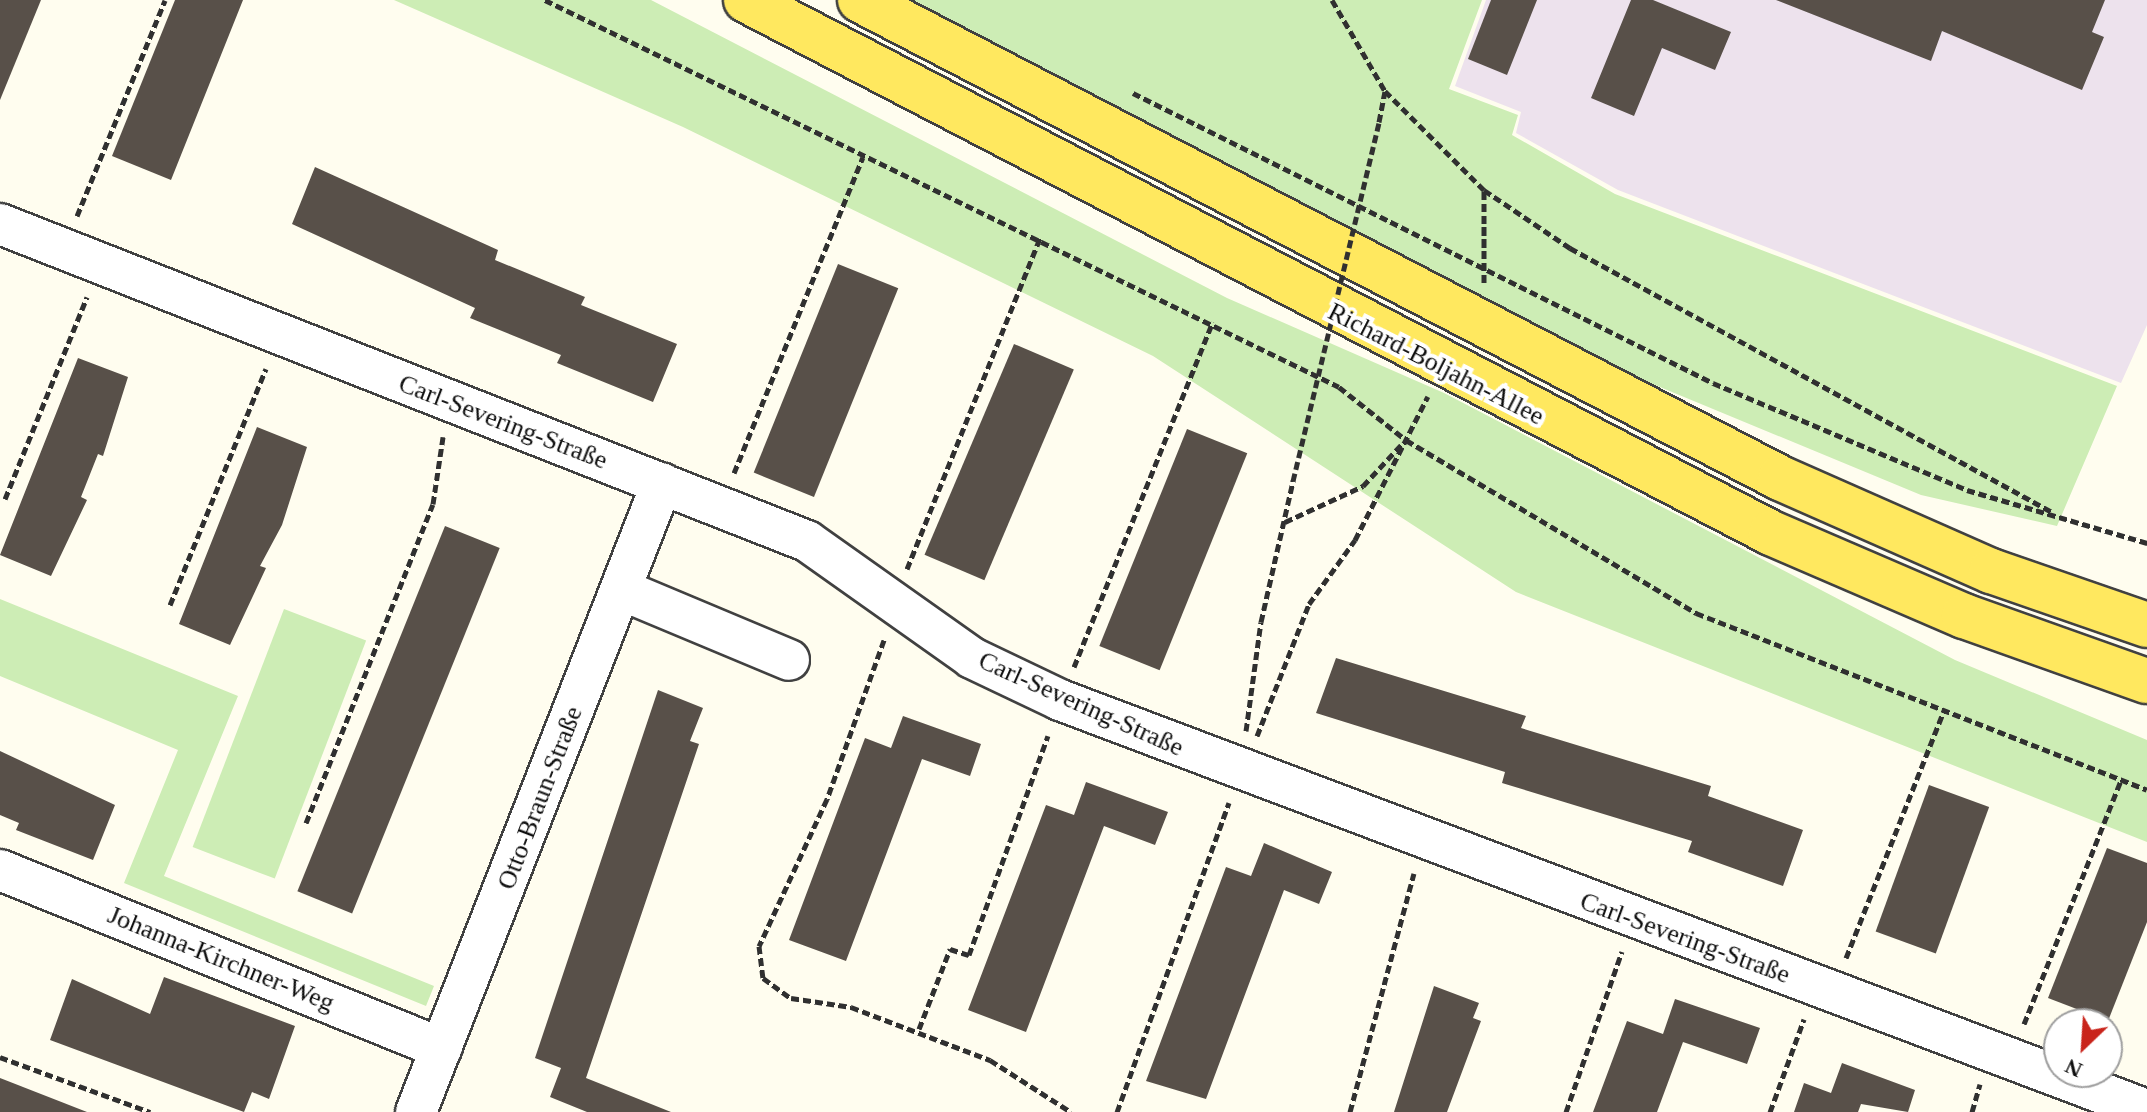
<!DOCTYPE html>
<html>
<head>
<meta charset="utf-8">
<style>
  body { margin:0 }
  #map { position:relative; width:2147px; height:1112px; overflow:hidden; background:#fffdef; font-family:"Times New Roman",serif }
  div>[style] { position:absolute }
  [style*='--x'] { left:calc(var(--x)*1px); top:calc(var(--y)*1px); width:calc(var(--w)*1px); rotate:calc(var(--a)*1deg) }
  .industrial>* { inset:0; background:#ede2ed }
  .green>* { inset:0; background:#cdedb5; transform-origin:0 0 }
  .building>* { inset:0; background:#585049; transform-origin:0 0 }
  .path>* { height:5px; margin-top:-2.5px; transform-origin:0; background:repeating-linear-gradient(90deg,#303030 0 8px,transparent 0 12px) }
  .roads { filter:drop-shadow(2px 0 #414141) drop-shadow(-2px 0 #414141) drop-shadow(0 2px #414141) drop-shadow(0 -2px #414141) }
  .minor>* { height:40px; margin:-20px; padding:0 20px; transform-origin:20px; border-radius:20px; background:#fff }
  .major>* { height:44px; margin:-22px; padding:0 22px; transform-origin:22px; border-radius:22px; background:#ffe85f }
  .path-bridge>* { height:5px; margin-top:-2.5px; transform-origin:0; background:repeating-linear-gradient(90deg,#303030 0 8px,transparent 0 12px) }
  span { translate:-50% -50%; white-space:nowrap; text-align:center; line-height:1.15; -webkit-text-stroke:8px #fff; paint-order:stroke }
  .street-label { font-size:26px; color:#0e0e0e }
  .north { position:absolute; left:2043px; top:1008px; width:80px; height:80px; box-sizing:border-box; background:#fff; border:2px solid #9f9f9f; border-radius:50%; rotate:205deg; font-size:22px; font-weight:700; line-height:32px; text-align:center; color:#0e0e0e }
  .north::after { content:''; display:block; margin:auto; width:28px; height:36px; background:#c9241b; clip-path:polygon(50% 0,100% 100%,50% 72%,0 100%) }
</style>
</head>
<body>
<div id="map">
  <div class="industrial">
    <div style="clip-path:polygon(1486px 0,2147px 0,2147px 325px,2121px 383px,1618px 190px,1516px 133px,1521px 112px,1455px 86px)"></div>
  </div>
  <div class="green">
    <div style="clip-path:polygon(394px 0,651px 0,1227px 298px,1444px 393px,1955px 660px,2147px 740px,2147px 842px,1516px 592px,1153px 356px,683px 127px)"></div>
    <div style="clip-path:polygon(913px 0,1482px 0,1449px 89px,1518px 115px,1512px 135px,1615px 194px,2117px 386px,2057px 526px,1921px 495px,1643px 380px)"></div>
    <div style="clip-path:polygon(0 599px,238px 696px,164px 876px,434px 986px,426px 1006px,124px 883px,178px 750px,0 676px)"></div>
    <div style="left:284px;top:609px;width:88px;height:255px;rotate:21deg"></div>
  </div>
  <div class="building">
    <div style="clip-path:polygon(0 0,41px 0,0 100px)"></div>
    <div style="clip-path:polygon(175px 0,243px 0,171px 180px,112px 156px)"></div>
    <div style="clip-path:polygon(1491px 0,1537px 0,1507px 75px,1468px 59px)"></div>
    <div style="clip-path:polygon(1631px 0,1653px 0,1731px 32px,1715px 70px,1662px 48px,1634px 116px,1591px 98px)"></div>
    <div style="clip-path:polygon(1776px 0,2105px 0,2092px 32px,2104px 37px,2082px 90px,1942px 31px,1931px 61px)"></div>
    <div style="clip-path:polygon(315px 167px,498px 250px,495px 260px,585px 297px,581px 305px,677px 344px,653px 402px,557px 363px,561px 355px,470px 318px,475px 308px,292px 224px)"></div>
    <div style="left:838px;top:264px;width:65px;height:225px;rotate:22deg"></div>
    <div style="left:1014px;top:344px;width:65px;height:229px;rotate:23deg"></div>
    <div style="clip-path:polygon(78px 358px,128px 377px,103px 456px,98px 454px,81px 497px,87px 500px,51px 576px,0 555px)"></div>
    <div style="clip-path:polygon(257px 427px,307px 447px,282px 525px,260px 566px,266px 568px,230px 645px,179px 624px)"></div>
    <div style="left:1187px;top:429px;width:65px;height:234px;rotate:22deg"></div>
    <div style="left:445px;top:526px;width:59px;height:394px;rotate:22deg"></div>
    <div style="clip-path:polygon(1336px 658px,1526px 716px,1521px 728px,1711px 786px,1708px 796px,1803px 830px,1783px 886px,1688px 852px,1692px 841px,1502px 783px,1505px 772px,1316px 713px)"></div>
    <div style="clip-path:polygon(658px 690px,703px 708px,690px 741px,699px 744px,586px 1078px,671px 1112px,587px 1112px,550px 1097px,561px 1068px,535px 1058px)"></div>
    <div style="clip-path:polygon(903px 716px,981px 744px,970px 776px,922px 759px,846px 961px,789px 940px,865px 738px,891px 748px)"></div>
    <div style="clip-path:polygon(0 751px,115px 805px,93px 860px,16px 830px,19px 823px,0 815px)"></div>
    <div style="clip-path:polygon(1086px 782px,1168px 812px,1155px 845px,1104px 826px,1026px 1032px,968px 1010px,1046px 805px,1074px 815px)"></div>
    <div style="left:1929px;top:785px;width:64px;height:156px;rotate:20deg"></div>
    <div style="clip-path:polygon(1264px 843px,1332px 872px,1319px 904px,1284px 890px,1206px 1099px,1146px 1081px,1226px 867px,1251px 876px)"></div>
    <div style="clip-path:polygon(2107px 848px,2147px 863px,2147px 922px,2108px 1021px,2048px 998px)"></div>
    <div style="clip-path:polygon(164px 977px,295px 1026px,269px 1099px,252px 1092px,244px 1112px,50px 1040px,72px 979px,150px 1014px)"></div>
    <div style="clip-path:polygon(1434px 986px,1479px 1003px,1473px 1018px,1481px 1021px,1447px 1112px,1394px 1112px)"></div>
    <div style="clip-path:polygon(1675px 999px,1760px 1028px,1747px 1064px,1683px 1042px,1657px 1112px,1593px 1112px,1627px 1021px,1663px 1034px)"></div>
    <div style="clip-path:polygon(1842px 1063px,1915px 1090px,1908px 1112px,1861px 1104px,1858px 1112px,1794px 1112px,1804px 1083px,1831px 1093px)"></div>
    <div style="clip-path:polygon(0 1078px,87px 1112px,0 1112px)"></div>
  </div>
  <div class="path">
    <div style="--x:545;--y:0;--w:883;--a:25.98"></div>
    <div style="--x:1339;--y:387;--w:85;--a:38.3"></div>
    <div style="--x:1406;--y:440;--w:338;--a:30.8"></div>
    <div style="--x:1696;--y:613;--w:484;--a:21.4"></div>
    <div style="--x:1332;--y:0;--w:105;--a:59.8"></div>
    <div style="--x:1385;--y:91;--w:140;--a:45"></div>
    <div style="--x:1484;--y:190;--w:104;--a:34"></div>
    <div style="--x:1570;--y:248;--w:550;--a:28.71"></div>
    <div style="--x:1133;--y:93;--w:648;--a:26.57"></div>
    <div style="--x:1713;--y:383;--w:276;--a:22.8"></div>
    <div style="--x:1967;--y:490;--w:188;--a:16.4"></div>
    <div style="--x:1379;--y:122;--w:31;--a:-79"></div>
    <div style="--x:1484;--y:191;--w:92;--a:90"></div>
    <div style="--x:77;--y:216;--w:233;--a:-67.8"></div>
    <div style="--x:734;--y:473;--w:341;--a:-67.8"></div>
    <div style="--x:5;--y:499;--w:218;--a:-67.9"></div>
    <div style="--x:1285;--y:522;--w:86;--a:-24.8"></div>
    <div style="--x:1363;--y:486;--w:56;--a:-47.2"></div>
    <div style="--x:907;--y:569;--w:359;--a:-68.1"></div>
    <div style="--x:170;--y:605;--w:255;--a:-67.9"></div>
    <div style="--x:884;--y:640;--w:169;--a:109.7"></div>
    <div style="--x:827;--y:799;--w:162;--a:114.8"></div>
    <div style="--x:759;--y:946;--w:32;--a:83"></div>
    <div style="--x:763;--y:978;--w:34;--a:36"></div>
    <div style="--x:791;--y:998;--w:61;--a:8.5"></div>
    <div style="--x:851;--y:1007;--w:149;--a:20.9"></div>
    <div style="--x:990;--y:1060;--w:96;--a:32.7"></div>
    <div style="--x:1074;--y:667;--w:372;--a:-68.1"></div>
    <div style="--x:1246;--y:731;--w:110;--a:-82.2"></div>
    <div style="--x:1261;--y:622;--w:145;--a:-77.2"></div>
    <div style="--x:1257;--y:736;--w:142;--a:-68.5"></div>
    <div style="--x:1309;--y:604;--w:79;--a:-54.3"></div>
    <div style="--x:1355;--y:540;--w:161;--a:-63.1"></div>
    <div style="--x:306;--y:823;--w:343;--a:-68.3"></div>
    <div style="--x:433;--y:504;--w:68;--a:-81.5"></div>
    <div style="--x:1846;--y:958;--w:267;--a:-68.4"></div>
    <div style="--x:2024;--y:1024;--w:263;--a:-68.3"></div>
    <div style="--x:919;--y:1029;--w:86;--a:-68.8"></div>
    <div style="--x:950;--y:949;--w:20;--a:18"></div>
    <div style="--x:969;--y:955;--w:233;--a:-70.2"></div>
    <div style="--x:0;--y:1057;--w:160;--a:20.1"></div>
    <div style="--x:1117;--y:1112;--w:329;--a:-70.1"></div>
    <div style="--x:1350;--y:1112;--w:247;--a:-75"></div>
    <div style="--x:1566;--y:1112;--w:170;--a:-70.8"></div>
    <div style="--x:1770;--y:1112;--w:99;--a:-69.9"></div>
    <div style="--x:1972;--y:1112;--w:29;--a:-74"></div>
  </div>
  <div class="roads">
    <div class="minor">
      <div style="--x:0;--y:224;--w:867;--a:21.45"></div>
      <div style="--x:807;--y:541;--w:202;--a:35.3"></div>
      <div style="--x:972;--y:658;--w:98;--a:25.5"></div>
      <div style="--x:1060;--y:700;--w:1162;--a:20.67"></div>
      <div style="--x:622;--y:590;--w:181;--a:22.7"></div>
      <div style="--x:0;--y:870;--w:476;--a:22"></div>
      <div style="--x:416;--y:1112;--w:675;--a:-68.64"></div>
    </div>
    <div class="major">
      <div style="--x:746;--y:0;--w:1155;--a:27.47"></div>
      <div style="--x:1771;--y:533;--w:210;--a:23.3"></div>
      <div style="--x:1964;--y:616;--w:194;--a:19.6"></div>
      <div style="--x:860;--y:0;--w:1037;--a:27.45"></div>
      <div style="--x:1780;--y:478;--w:231;--a:23.8"></div>
      <div style="--x:1991;--y:571;--w:165;--a:19.1"></div>
    </div>
  </div>
  <div class="path-bridge">
    <div style="--x:1293;--y:481;--w:369;--a:-76.5"></div>
  </div>
  <div class="street-label">
    <span style="left:1436px;top:364px;rotate:27deg">Richard-Boljahn-Allee</span>
    <span style="left:503px;top:422px;rotate:21deg">Carl-Severing-Straße</span>
    <span style="left:1081px;top:704px;rotate:24deg">Carl-Severing-Straße</span>
    <span style="left:540px;top:798px;rotate:-69deg">Otto-Braun-Straße</span>
    <span style="left:1685px;top:938px;rotate:20deg">Carl-Severing-Straße</span>
    <span style="left:221px;top:959px;rotate:22deg">Johanna-Kirchner-Weg</span>
  </div>
  <div class="north">N</div>
</div>
</body>
</html>
